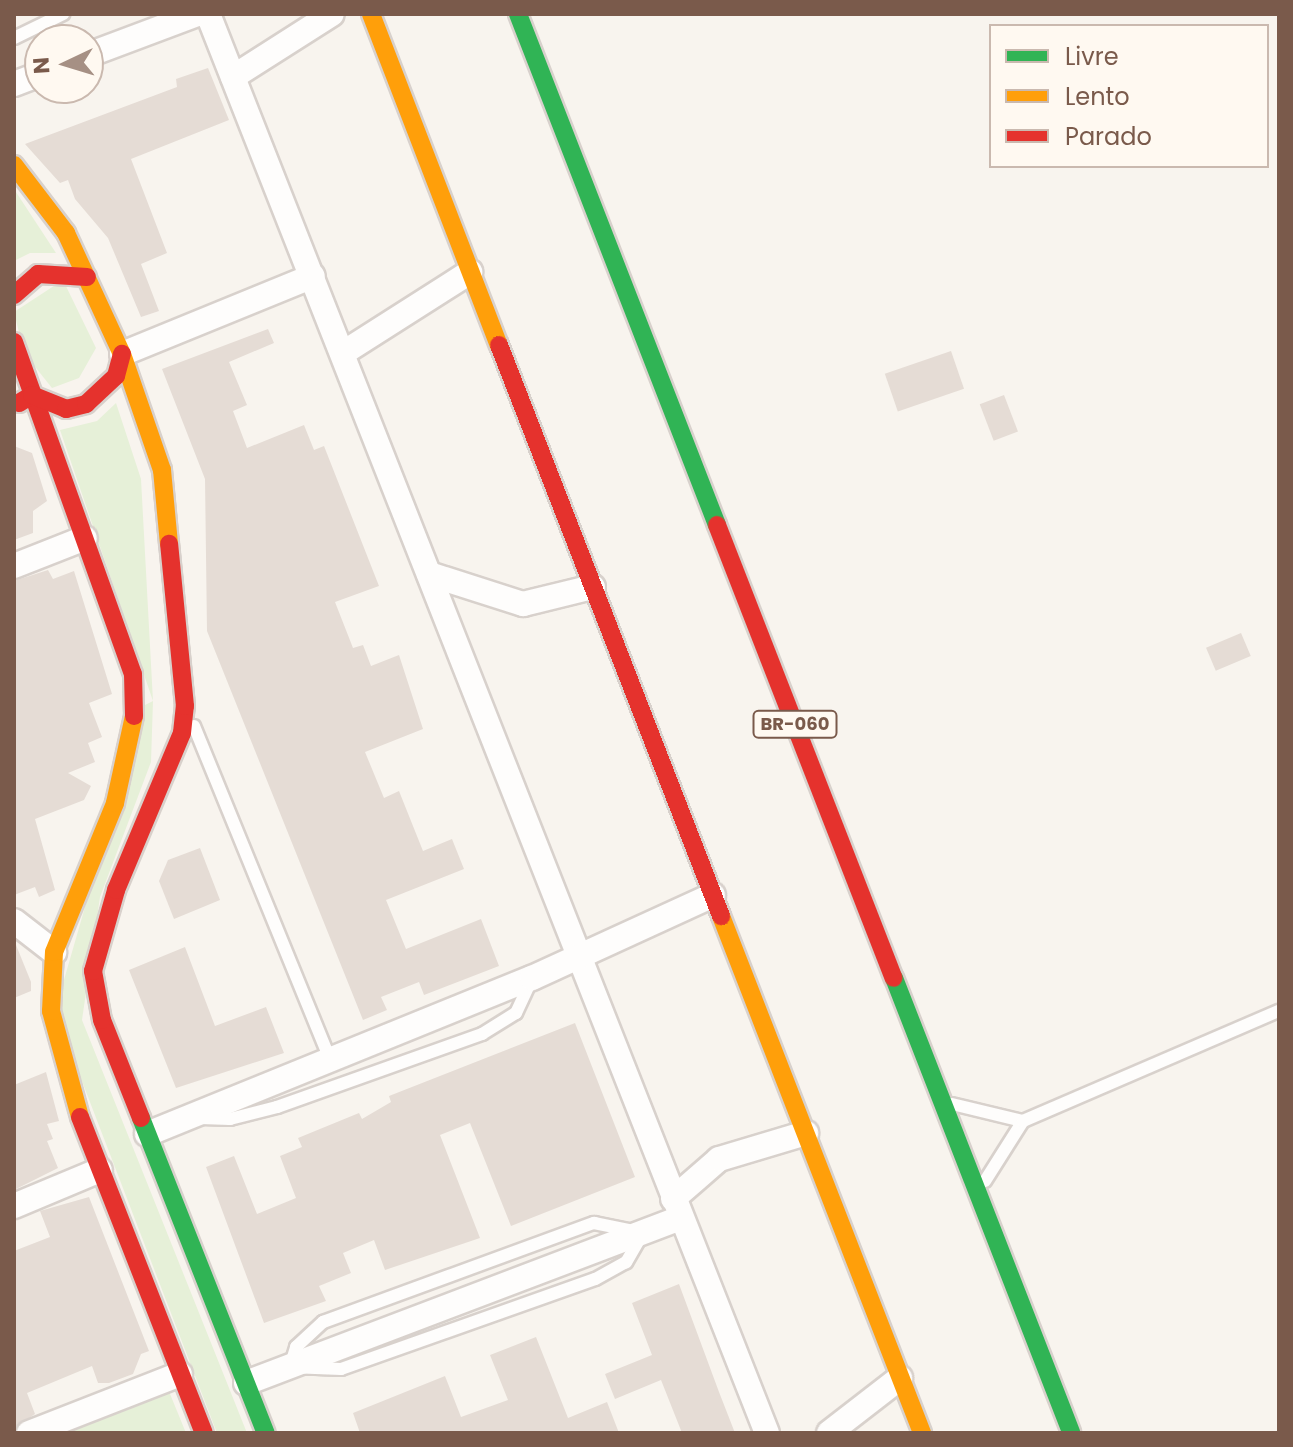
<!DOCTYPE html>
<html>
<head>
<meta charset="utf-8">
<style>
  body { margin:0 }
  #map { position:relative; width:1293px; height:1447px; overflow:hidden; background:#f8f4ee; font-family:Poppins,sans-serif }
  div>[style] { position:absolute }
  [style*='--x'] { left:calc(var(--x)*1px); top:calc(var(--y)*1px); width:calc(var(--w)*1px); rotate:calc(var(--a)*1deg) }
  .green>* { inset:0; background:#e6f0d8 }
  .building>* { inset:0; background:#e5dcd5; transform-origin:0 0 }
  .roads { filter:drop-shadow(2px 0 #d8d1cc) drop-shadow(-2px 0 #d8d1cc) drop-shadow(0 2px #d8d1cc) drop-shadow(0 -2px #d8d1cc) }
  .lane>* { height:12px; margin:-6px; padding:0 6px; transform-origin:6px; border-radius:6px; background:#fefdfc }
  .street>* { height:24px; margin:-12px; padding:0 12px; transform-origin:12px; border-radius:12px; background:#fefdfc }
  .fast>* { height:18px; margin:-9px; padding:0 9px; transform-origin:9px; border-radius:9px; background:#30b455 }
  .slow>* { height:18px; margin:-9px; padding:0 9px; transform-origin:9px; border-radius:9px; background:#ff9f0a }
  .jam>* { height:18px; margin:-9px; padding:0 9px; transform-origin:9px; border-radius:9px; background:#e5322d }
  span { translate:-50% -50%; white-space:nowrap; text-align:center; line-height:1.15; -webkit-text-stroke:6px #fff9f1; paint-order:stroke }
  .shield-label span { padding:2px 6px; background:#fff9f1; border:2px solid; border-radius:6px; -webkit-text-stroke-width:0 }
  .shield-label { font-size:18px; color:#7a5a4b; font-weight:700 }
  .frame { position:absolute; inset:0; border:16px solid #7a5a4b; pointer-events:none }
  .legend { position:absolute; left:989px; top:24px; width:280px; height:144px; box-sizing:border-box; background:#fff9f1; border:2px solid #cab9af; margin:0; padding:10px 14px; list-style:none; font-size:24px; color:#7a5a4b }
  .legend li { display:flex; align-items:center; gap:16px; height:40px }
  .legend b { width:40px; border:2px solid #cab9af }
  .north { position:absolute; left:24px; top:24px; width:80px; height:80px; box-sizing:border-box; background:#fff9f1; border:2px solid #cab9af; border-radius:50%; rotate:266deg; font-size:22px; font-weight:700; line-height:32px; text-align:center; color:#7a5a4b }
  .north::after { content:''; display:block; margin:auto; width:28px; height:36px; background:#a69084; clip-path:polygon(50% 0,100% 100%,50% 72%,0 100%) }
</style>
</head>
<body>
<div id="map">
  <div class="green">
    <div style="clip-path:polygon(14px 189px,56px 253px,30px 253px,14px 261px)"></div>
    <div style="clip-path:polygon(63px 280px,96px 348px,79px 378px,52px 388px,24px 353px,14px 312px)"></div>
    <div style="clip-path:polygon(116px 403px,141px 479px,153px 701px,151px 762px,100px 897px,82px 1020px,247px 1433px,217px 1433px,55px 1011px,143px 706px,153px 701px,60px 430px,97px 421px)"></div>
    <div style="clip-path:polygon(168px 1389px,186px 1433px,34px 1433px)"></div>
  </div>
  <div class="building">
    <div style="clip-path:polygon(208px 68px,229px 120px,131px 159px,167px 253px,141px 264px,159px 311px,141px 317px,108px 238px,75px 199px,68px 180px,60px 183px,25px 144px,177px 87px,176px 79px)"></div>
    <div style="clip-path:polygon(268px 329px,274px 343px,229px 362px,247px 405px,233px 411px,247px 448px,304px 425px,314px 450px,324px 446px,379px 586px,335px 602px,353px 648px,363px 645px,371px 666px,399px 655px,423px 729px,365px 752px,384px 798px,399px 791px,423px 851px,452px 839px,464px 869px,386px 900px,406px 949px,481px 919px,499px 966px,424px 995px,419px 982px,381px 997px,387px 1010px,363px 1020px,207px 631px,205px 479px,162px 369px)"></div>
    <div style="left:951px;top:351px;width:40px;height:70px;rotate:71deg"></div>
    <div style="left:1004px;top:395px;width:39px;height:26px;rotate:69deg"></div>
    <div style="clip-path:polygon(14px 446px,32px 453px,47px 501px,33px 511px,33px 533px,14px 540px)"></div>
    <div style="clip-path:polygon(48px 570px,53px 579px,74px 571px,112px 694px,89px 703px,102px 737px,88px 743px,95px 762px,68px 773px,91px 786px,84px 800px,35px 819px,55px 890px,39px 897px,35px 887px,14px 895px,14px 581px)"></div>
    <div style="left:1241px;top:633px;width:25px;height:38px;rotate:67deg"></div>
    <div style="clip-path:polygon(200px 848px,220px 900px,174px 919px,159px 881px,168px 860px)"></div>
    <div style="clip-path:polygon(14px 940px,31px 982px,31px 991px,14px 998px)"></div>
    <div style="clip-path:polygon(185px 947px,215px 1026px,266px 1007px,284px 1053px,176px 1088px,129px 970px)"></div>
    <div style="clip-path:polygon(575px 1023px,635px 1177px,511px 1226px,470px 1123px,440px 1135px,480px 1238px,385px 1270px,374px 1240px,343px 1253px,351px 1273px,319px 1286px,326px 1301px,264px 1323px,206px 1167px,234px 1156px,257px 1214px,296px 1198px,280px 1156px,302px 1147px,298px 1138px,359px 1113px,362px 1119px,391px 1102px,389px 1096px)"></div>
    <div style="clip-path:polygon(46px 1072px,59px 1121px,47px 1124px,53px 1139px,47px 1141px,58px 1168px,14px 1190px,14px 1085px)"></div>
    <div style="clip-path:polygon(89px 1197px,149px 1351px,141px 1354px,133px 1374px,109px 1383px,98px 1383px,92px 1366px,27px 1393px,35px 1414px,14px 1428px,14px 1251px,50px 1237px,40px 1211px)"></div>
    <div style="clip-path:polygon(679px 1284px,719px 1392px,735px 1433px,682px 1433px,661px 1380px,615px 1399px,605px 1374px,652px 1355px,632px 1303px)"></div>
    <div style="clip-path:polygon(536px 1337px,568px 1418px,607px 1402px,619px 1433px,360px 1433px,353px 1413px,445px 1376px,461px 1417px,508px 1400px,490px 1355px)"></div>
  </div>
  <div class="roads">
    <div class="lane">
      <div style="--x:14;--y:38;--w:55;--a:-26.1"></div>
      <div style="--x:194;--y:726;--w:357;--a:67.8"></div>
      <div style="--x:952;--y:1104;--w:73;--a:13.5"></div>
      <div style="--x:201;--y:1118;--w:29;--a:2"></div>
      <div style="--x:230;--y:1119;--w:49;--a:-14.3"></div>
      <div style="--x:277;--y:1107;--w:218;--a:-19.6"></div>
      <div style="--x:482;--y:1034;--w:40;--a:-32"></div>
      <div style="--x:516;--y:1013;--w:38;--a:-65"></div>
      <div style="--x:985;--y:1181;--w:71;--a:-57.7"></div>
      <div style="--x:1023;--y:1121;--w:279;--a:-23.3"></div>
      <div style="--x:594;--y:1223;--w:50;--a:11.5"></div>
      <div style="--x:643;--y:1233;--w:34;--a:120"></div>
      <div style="--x:626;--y:1262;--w:35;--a:151"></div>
      <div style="--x:595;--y:1279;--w:269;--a:160.5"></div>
      <div style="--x:341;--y:1369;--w:51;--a:-177.8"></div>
      <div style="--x:290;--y:1367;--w:21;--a:-73"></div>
      <div style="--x:296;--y:1347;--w:37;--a:-43"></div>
      <div style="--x:323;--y:1322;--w:289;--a:-20.1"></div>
    </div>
    <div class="street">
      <div style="--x:208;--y:14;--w:1525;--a:68.5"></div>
      <div style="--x:88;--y:55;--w:116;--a:-20.6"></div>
      <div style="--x:233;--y:77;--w:117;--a:-32.5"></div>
      <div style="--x:14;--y:84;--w:28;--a:-21"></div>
      <div style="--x:343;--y:353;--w:151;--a:-32.5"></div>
      <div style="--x:122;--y:354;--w:206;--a:-22.2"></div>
      <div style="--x:14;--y:566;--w:76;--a:-21.5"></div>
      <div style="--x:429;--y:574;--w:99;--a:17.7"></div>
      <div style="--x:523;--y:604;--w:72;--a:-13.7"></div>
      <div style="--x:14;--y:921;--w:51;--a:37.8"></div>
      <div style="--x:147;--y:1134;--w:415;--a:-22.1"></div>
      <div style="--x:532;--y:978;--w:199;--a:-24.6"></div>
      <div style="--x:673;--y:1199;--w:61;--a:-41"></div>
      <div style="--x:719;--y:1159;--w:91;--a:-16.6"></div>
      <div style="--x:14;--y:1206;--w:93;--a:-22.7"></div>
      <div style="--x:246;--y:1383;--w:464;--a:-20.8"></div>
      <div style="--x:29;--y:1433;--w:162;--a:-21.3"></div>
      <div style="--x:829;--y:1433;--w:90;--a:-37.8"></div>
    </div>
    <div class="fast">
      <div style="--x:518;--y:14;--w:548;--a:68.72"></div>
      <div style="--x:894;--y:978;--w:488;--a:68.7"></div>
      <div style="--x:141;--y:1118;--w:339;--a:68.4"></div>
    </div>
    <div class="slow">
      <div style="--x:371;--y:14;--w:355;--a:68.9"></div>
      <div style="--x:14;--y:165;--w:86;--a:52.6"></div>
      <div style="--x:66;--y:233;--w:133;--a:65.2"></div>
      <div style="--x:122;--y:354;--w:123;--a:71"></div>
      <div style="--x:162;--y:470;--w:74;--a:84.6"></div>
      <div style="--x:721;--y:916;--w:555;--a:68.75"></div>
      <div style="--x:80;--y:1117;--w:110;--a:-105.3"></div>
      <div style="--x:51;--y:1011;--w:59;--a:-87.1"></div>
      <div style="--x:54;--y:952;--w:161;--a:-67.7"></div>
      <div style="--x:115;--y:803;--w:89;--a:-77.7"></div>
    </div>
    <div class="jam">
      <div style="--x:14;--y:295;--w:32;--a:-41"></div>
      <div style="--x:38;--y:274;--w:49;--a:3.5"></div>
      <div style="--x:14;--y:342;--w:353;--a:70.3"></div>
      <div style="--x:133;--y:674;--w:42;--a:88.6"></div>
      <div style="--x:499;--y:345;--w:613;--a:68.75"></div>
      <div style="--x:19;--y:403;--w:15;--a:-32"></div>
      <div style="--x:32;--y:395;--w:37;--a:22"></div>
      <div style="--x:66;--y:409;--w:21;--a:-14"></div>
      <div style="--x:86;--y:404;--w:41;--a:-43"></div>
      <div style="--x:116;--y:376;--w:23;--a:-75"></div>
      <div style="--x:717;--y:525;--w:486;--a:68.7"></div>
      <div style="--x:80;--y:1117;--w:339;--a:68.6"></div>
      <div style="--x:141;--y:1118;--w:105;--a:-111.7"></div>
      <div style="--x:102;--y:1020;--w:50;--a:-100.4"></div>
      <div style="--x:93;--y:971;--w:84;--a:-74.1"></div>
      <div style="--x:116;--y:890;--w:170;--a:-67.2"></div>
      <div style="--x:182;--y:733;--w:27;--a:-84"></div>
      <div style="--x:185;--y:706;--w:163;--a:-95.6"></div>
    </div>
  </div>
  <div class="shield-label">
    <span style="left:795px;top:724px">BR-060</span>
  </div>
  <div class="frame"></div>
  <ul class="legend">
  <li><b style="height:10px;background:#30b455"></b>Livre</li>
  <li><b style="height:10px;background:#ff9f0a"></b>Lento</li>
  <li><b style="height:10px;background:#e5322d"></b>Parado</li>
  </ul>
  <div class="north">N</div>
</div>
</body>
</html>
